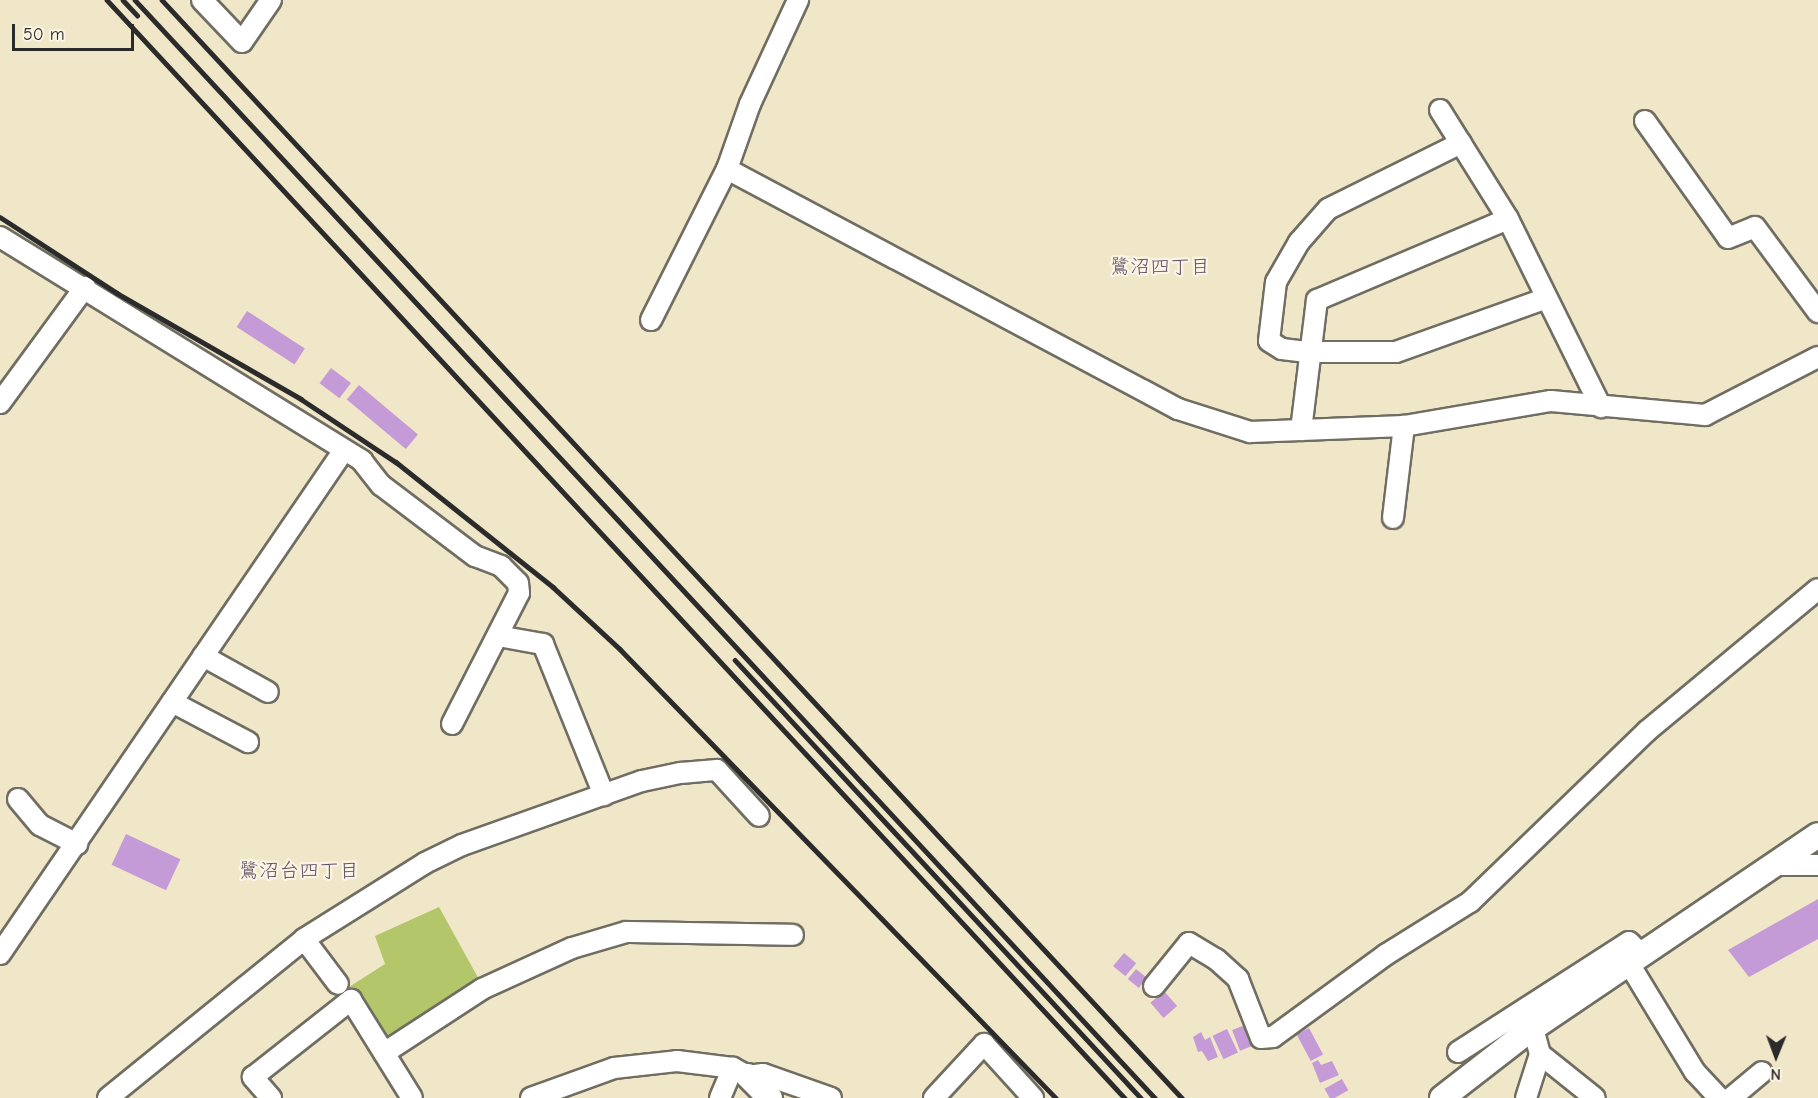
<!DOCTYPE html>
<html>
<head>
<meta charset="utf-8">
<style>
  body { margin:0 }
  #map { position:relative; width:1818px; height:1098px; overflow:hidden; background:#f0e7c9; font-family:"Comic Neue","Klee One",sans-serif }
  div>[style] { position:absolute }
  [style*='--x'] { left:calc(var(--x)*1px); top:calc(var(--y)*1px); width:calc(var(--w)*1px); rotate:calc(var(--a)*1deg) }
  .green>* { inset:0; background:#b3c76a }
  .building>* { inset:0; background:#c49bd6; transform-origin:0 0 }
  .roads { filter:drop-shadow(2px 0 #706d62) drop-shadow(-2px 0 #706d62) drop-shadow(0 2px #706d62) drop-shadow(0 -2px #706d62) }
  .minor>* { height:20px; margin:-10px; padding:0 10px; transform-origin:10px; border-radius:10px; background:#fff }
  .tertiary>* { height:24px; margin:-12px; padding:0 12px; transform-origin:12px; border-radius:12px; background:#fff }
  .rail>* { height:4.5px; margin:-2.25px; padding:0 2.25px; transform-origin:2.25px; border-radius:2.25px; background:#2b2b2b }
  span { translate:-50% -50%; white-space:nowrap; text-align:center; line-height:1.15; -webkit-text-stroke:4.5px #fcf5e5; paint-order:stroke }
  .neighbourhood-label { font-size:20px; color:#615267 }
  .north { position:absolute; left:1746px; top:1026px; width:60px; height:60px; -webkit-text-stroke:4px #fcf5e5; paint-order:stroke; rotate:181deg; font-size:16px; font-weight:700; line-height:24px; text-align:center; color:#2b2b2b }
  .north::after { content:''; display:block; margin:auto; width:21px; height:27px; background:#2b2b2b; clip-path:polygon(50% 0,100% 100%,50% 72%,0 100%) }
  .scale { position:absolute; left:12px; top:24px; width:122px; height:27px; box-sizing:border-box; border:3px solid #2b2b2b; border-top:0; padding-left:8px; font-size:18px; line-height:21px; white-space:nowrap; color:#2b2b2b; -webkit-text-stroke:4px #fcf5e5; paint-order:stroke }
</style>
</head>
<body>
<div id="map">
  <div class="green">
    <div style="clip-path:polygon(439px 907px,481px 983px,389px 1038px,380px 1035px,349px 987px,385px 964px,375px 936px)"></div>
  </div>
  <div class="building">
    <div style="left:247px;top:311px;width:69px;height:19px;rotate:33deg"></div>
    <div style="left:331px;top:368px;width:25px;height:19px;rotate:37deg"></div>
    <div style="left:359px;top:385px;width:77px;height:19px;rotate:40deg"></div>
    <div style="left:126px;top:834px;width:60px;height:34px;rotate:25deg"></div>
    <div style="clip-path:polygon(1818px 899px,1818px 939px,1749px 977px,1728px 950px)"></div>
    <div style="left:1124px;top:953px;width:16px;height:17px;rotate:40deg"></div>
    <div style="left:1136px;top:969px;width:14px;height:13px;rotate:39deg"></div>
    <div style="left:1164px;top:991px;width:20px;height:18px;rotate:49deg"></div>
    <div style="left:1248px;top:1024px;width:22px;height:17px;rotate:69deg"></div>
    <div style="left:1309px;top:1028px;width:30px;height:14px;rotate:62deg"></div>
    <div style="left:1227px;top:1029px;width:26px;height:16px;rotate:65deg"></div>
    <div style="clip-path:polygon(1201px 1032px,1205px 1040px,1210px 1037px,1218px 1057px,1208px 1061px,1202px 1051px,1198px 1052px,1193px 1037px)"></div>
    <div style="clip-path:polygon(1318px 1060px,1321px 1065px,1332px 1061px,1339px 1075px,1320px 1083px,1312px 1063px)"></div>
    <div style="left:1342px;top:1079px;width:13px;height:20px;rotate:61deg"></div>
  </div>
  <div class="roads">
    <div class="minor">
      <div style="--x:202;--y:0;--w:58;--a:46.4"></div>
      <div style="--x:242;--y:42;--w:51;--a:-55.4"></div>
      <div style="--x:1440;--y:110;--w:128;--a:58"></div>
      <div style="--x:1508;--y:219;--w:210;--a:63.7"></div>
      <div style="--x:1645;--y:121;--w:143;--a:54.6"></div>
      <div style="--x:1728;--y:238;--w:29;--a:-22"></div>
      <div style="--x:1755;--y:227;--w:106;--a:53.5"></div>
      <div style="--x:1461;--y:143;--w:148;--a:153.6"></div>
      <div style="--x:1328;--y:209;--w:44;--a:131.3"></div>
      <div style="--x:1299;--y:242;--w:46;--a:119.9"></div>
      <div style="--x:1276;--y:282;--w:59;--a:96.8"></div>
      <div style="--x:1269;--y:341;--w:15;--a:32"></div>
      <div style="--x:1282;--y:349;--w:25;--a:7"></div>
      <div style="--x:1307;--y:352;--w:89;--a:0"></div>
      <div style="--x:1396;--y:352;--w:160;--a:-19.7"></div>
      <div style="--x:727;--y:169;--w:511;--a:28.02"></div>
      <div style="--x:1178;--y:409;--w:76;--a:17.7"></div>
      <div style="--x:1250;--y:432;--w:154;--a:-2.2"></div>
      <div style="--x:1404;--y:426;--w:149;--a:-9.7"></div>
      <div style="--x:1551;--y:401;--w:155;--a:5.2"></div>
      <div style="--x:1705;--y:415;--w:127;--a:-27.2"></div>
      <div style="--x:0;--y:237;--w:426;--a:31.7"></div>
      <div style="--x:362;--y:461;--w:31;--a:52"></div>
      <div style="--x:381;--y:485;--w:118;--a:37.1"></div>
      <div style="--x:475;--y:556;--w:28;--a:21"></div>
      <div style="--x:501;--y:566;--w:24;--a:45"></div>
      <div style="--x:518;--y:583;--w:10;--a:84"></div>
      <div style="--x:519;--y:593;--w:147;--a:117.1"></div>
      <div style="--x:651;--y:320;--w:169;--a:-63.3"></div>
      <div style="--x:727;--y:169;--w:69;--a:-70.5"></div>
      <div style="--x:750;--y:104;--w:115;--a:-65.2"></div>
      <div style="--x:0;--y:403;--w:144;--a:-53.8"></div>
      <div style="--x:1301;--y:430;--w:131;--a:-83"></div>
      <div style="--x:1317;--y:300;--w:207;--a:-23"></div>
      <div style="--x:1393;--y:518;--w:93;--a:-83.2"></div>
      <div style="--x:498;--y:636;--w:46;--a:10.1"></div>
      <div style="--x:543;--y:644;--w:163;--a:68"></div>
      <div style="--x:203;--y:656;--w:74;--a:29"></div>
      <div style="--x:172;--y:702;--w:86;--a:27.8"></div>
      <div style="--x:18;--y:799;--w:34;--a:50"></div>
      <div style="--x:40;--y:825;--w:42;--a:27.2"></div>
      <div style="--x:1773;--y:865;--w:45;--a:0"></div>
      <div style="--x:304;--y:939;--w:56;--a:52.9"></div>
      <div style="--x:0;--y:954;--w:610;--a:-55.68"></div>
      <div style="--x:1628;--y:962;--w:129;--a:58.7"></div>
      <div style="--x:1695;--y:1072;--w:35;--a:47"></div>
      <div style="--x:1154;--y:986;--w:55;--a:-50.9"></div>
      <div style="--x:1189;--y:943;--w:31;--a:31"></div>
      <div style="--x:1216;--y:959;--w:30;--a:42"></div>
      <div style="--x:1238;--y:979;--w:63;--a:68.7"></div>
      <div style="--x:1261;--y:1038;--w:12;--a:-5"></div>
      <div style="--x:1273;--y:1037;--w:141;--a:-36.1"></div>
      <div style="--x:1387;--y:954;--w:98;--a:-32.1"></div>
      <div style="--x:1470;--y:902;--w:246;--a:-44"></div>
      <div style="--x:1647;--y:731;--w:222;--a:-39.7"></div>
      <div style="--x:1533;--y:1028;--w:27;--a:75"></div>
      <div style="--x:1540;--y:1054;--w:70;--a:38.7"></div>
      <div style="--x:1458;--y:1052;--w:203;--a:-32.8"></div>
      <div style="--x:1629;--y:942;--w:17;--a:45"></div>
      <div style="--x:384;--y:1053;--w:117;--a:-33.1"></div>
      <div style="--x:482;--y:989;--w:99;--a:-24.5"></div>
      <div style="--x:572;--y:948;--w:56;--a:-16.5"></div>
      <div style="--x:626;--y:932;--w:167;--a:1"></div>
      <div style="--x:108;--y:1098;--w:252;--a:-39"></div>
      <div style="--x:304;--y:939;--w:143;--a:-32.1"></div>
      <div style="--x:425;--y:863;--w:41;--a:-25.9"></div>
      <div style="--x:462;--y:845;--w:191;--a:-19.6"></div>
      <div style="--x:642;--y:781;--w:40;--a:-12"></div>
      <div style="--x:681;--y:773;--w:36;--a:-5"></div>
      <div style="--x:717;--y:770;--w:62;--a:47.6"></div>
      <div style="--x:271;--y:1098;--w:28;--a:-131"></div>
      <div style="--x:253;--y:1077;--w:125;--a:-38.2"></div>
      <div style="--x:351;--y:1000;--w:115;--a:58.1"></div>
      <div style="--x:531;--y:1098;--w:88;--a:-19.9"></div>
      <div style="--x:614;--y:1068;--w:63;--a:-6.3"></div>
      <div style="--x:677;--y:1061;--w:56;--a:7.1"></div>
      <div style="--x:733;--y:1068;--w:17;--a:28"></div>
      <div style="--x:748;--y:1076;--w:15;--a:-8"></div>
      <div style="--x:763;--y:1074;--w:72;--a:19.4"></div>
      <div style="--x:720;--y:1098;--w:33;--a:-67"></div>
      <div style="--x:934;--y:1098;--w:74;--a:-47.2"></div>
      <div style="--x:984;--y:1044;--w:73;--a:47.8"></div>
      <div style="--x:1526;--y:1098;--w:46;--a:-72.3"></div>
      <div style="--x:1731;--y:1098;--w:40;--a:-40"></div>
    </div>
    <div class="tertiary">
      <div style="--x:748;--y:1076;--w:31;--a:45"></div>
      <div style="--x:1442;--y:1098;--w:108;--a:-37.8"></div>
      <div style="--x:1527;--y:1032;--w:351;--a:-34.1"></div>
    </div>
  </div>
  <div class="rail">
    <div style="--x:107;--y:0;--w:1497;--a:47.17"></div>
    <div style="--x:123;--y:0;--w:21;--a:47"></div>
    <div style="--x:135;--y:0;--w:1499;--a:47.11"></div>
    <div style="--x:162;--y:0;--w:1499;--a:47.11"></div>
    <div style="--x:0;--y:217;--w:140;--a:33"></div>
    <div style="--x:117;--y:293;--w:212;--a:29.9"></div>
    <div style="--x:301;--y:399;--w:114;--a:33.6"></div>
    <div style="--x:396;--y:462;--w:201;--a:38.5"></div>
    <div style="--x:553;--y:587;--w:91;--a:42.8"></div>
    <div style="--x:620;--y:649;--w:626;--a:45.84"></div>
    <div style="--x:735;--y:660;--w:597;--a:47.17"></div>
  </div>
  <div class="neighbourhood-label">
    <span style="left:1160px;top:266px">鷺沼四丁目</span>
    <span style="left:299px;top:870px">鷺沼台四丁目</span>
  </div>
  <div class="north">N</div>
  <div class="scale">50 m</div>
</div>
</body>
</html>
